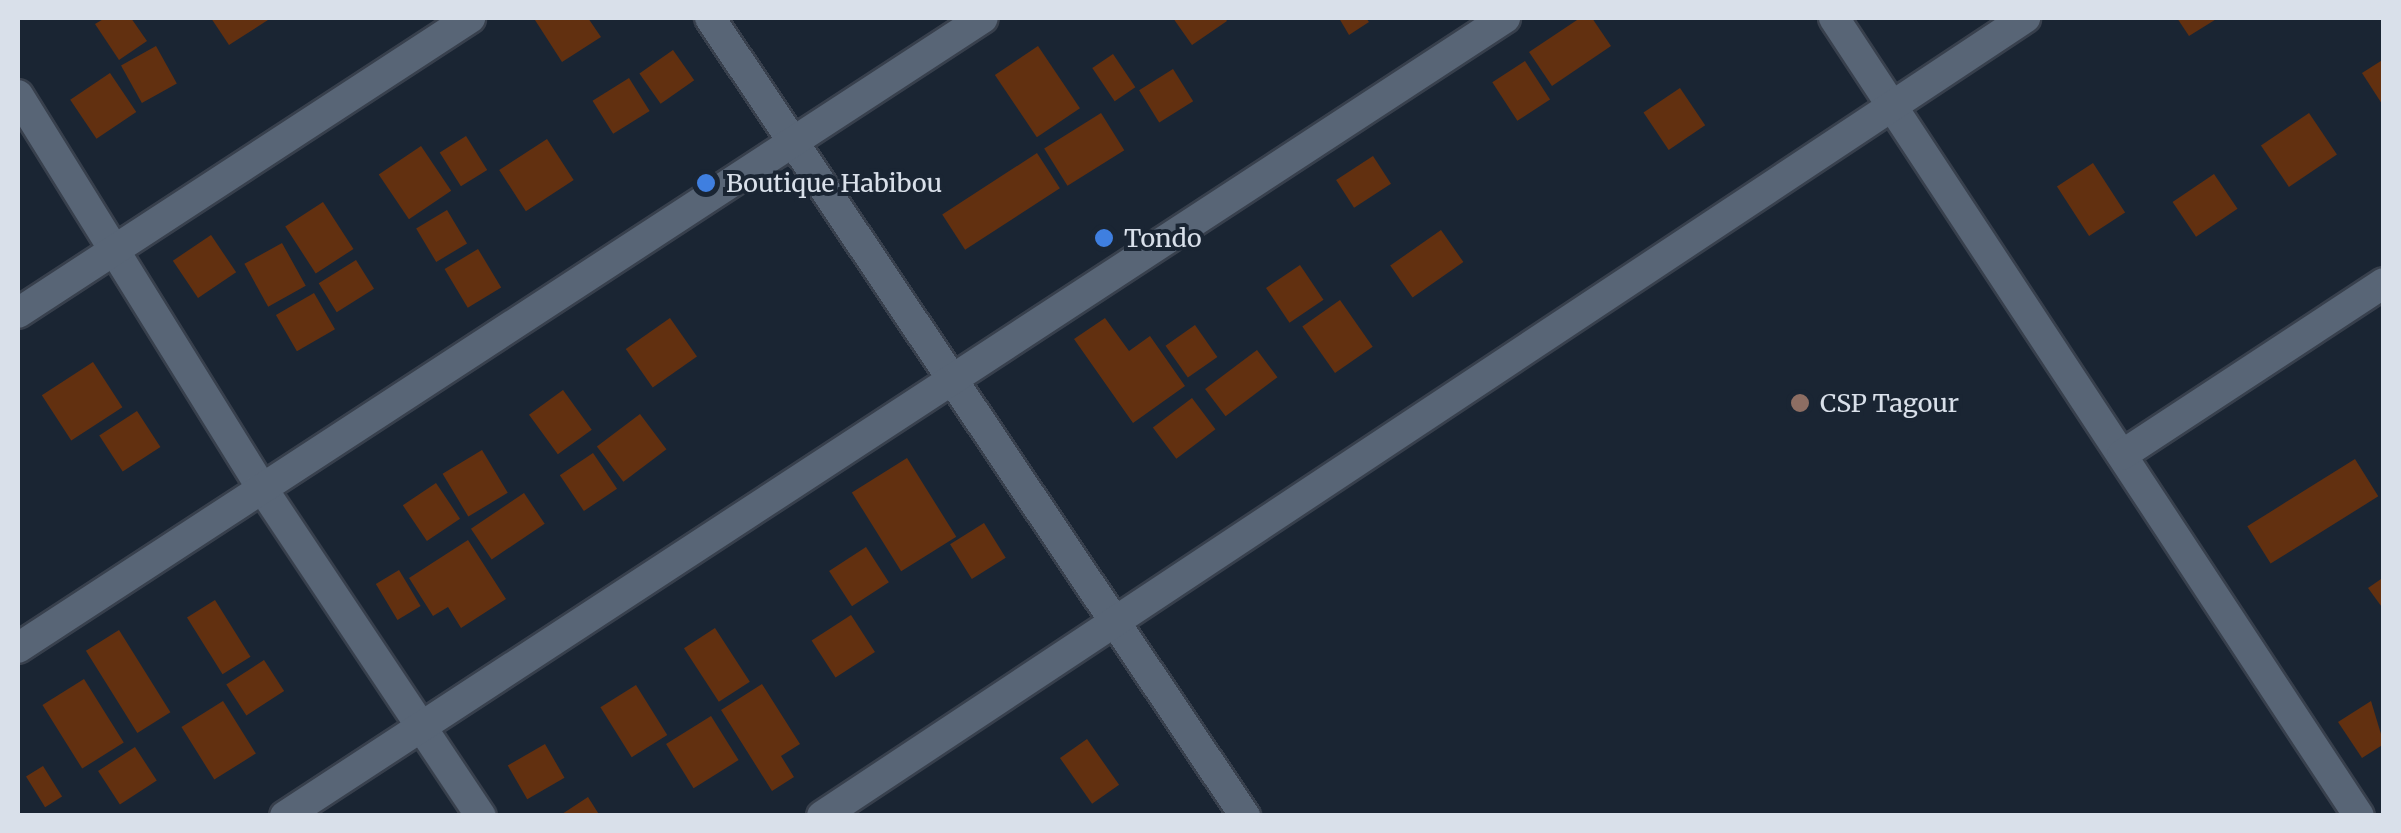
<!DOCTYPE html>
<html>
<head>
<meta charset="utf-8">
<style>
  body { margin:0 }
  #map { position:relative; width:2401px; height:833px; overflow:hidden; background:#1a2533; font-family:Merriweather,serif }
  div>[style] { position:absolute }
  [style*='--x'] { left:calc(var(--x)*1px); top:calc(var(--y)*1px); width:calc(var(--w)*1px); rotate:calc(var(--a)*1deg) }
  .building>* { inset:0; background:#623010; transform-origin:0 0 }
  .roads { filter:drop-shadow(2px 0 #38404d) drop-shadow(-2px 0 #38404d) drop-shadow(0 2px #38404d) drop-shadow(0 -2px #38404d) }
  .minor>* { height:30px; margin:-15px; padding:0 15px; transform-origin:15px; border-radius:15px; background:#586576 }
  .dots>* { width:28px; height:28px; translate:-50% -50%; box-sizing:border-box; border:5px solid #1a2533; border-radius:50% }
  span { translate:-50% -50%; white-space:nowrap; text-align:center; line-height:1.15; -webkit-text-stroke:8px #1a2533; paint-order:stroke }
  .poi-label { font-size:25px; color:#d9e0ea }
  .left { translate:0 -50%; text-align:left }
  .frame { position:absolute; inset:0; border:20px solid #d9e0ea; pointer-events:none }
</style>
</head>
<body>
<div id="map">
  <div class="building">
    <div style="clip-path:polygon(105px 18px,131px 18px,147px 41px,119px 60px,95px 24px)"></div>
    <div style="clip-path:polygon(211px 18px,271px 18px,229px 45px)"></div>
    <div style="clip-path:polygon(588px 18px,601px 37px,562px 62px,535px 20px)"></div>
    <div style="clip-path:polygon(1173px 18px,1225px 18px,1227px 21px,1192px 45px)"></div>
    <div style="clip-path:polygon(1339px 18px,1366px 18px,1369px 22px,1349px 35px)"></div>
    <div style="clip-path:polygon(1580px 18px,1592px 18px,1611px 46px,1552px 86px,1529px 52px)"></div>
    <div style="clip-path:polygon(2177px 18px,2218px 18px,2189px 36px)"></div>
    <div style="left:156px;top:46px;width:43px;height:40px;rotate:61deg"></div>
    <div style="left:1038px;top:46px;width:75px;height:52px;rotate:56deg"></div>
    <div style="left:673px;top:50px;width:37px;height:41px;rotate:55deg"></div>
    <div style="left:1113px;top:54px;width:40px;height:25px;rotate:56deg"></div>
    <div style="clip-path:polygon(2384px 59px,2384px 107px,2362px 73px)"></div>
    <div style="left:1525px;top:61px;width:46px;height:39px;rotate:57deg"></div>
    <div style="left:1173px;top:69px;width:38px;height:40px;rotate:58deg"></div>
    <div style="left:110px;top:73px;width:47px;height:48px;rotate:56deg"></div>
    <div style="left:629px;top:78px;width:39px;height:43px;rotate:58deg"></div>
    <div style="left:1680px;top:88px;width:45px;height:44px;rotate:56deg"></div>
    <div style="left:1101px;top:113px;width:44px;height:67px;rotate:58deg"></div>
    <div style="left:2309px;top:113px;width:50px;height:58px;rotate:56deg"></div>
    <div style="left:466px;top:136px;width:40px;height:31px;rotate:58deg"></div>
    <div style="left:547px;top:139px;width:49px;height:57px;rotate:57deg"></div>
    <div style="left:421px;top:146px;width:54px;height:51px;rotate:56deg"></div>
    <div style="left:1037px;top:153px;width:42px;height:113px;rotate:57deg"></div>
    <div style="left:1373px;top:156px;width:33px;height:44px;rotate:57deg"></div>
    <div style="left:2093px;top:163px;width:59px;height:43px;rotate:57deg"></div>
    <div style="left:2214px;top:174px;width:42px;height:50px;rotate:56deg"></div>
    <div style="left:323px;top:202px;width:56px;height:45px;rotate:57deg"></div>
    <div style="left:447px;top:210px;width:39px;height:36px;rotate:59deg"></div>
    <div style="left:1441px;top:230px;width:39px;height:62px;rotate:55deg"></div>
    <div style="left:211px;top:235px;width:45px;height:46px;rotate:56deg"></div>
    <div style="left:282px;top:243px;width:49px;height:43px;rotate:61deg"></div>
    <div style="left:478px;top:249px;width:45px;height:39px;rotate:59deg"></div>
    <div style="left:356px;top:260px;width:34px;height:44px;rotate:58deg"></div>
    <div style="left:1300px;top:265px;width:42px;height:41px;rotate:56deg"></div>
    <div style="left:314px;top:293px;width:42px;height:44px;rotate:60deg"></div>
    <div style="left:1340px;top:300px;width:57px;height:46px;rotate:55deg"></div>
    <div style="left:670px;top:318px;width:47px;height:54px;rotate:55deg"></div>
    <div style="clip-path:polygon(1105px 318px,1129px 351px,1150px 336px,1185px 386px,1133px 423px,1074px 339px)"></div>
    <div style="left:1195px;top:325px;width:39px;height:36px;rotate:55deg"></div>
    <div style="left:1257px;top:350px;width:34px;height:65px;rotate:53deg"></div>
    <div style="left:93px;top:362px;width:54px;height:61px;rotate:57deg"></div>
    <div style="left:563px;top:390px;width:49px;height:42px;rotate:54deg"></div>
    <div style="left:1192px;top:398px;width:39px;height:49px;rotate:53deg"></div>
    <div style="left:137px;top:411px;width:43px;height:45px;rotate:57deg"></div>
    <div style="left:640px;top:414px;width:44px;height:54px;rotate:53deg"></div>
    <div style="left:482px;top:450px;width:50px;height:46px;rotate:59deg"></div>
    <div style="left:593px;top:453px;width:43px;height:40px;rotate:56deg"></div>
    <div style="left:907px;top:458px;width:93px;height:65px;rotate:58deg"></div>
    <div style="left:2355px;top:459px;width:44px;height:127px;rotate:58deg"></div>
    <div style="left:436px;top:483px;width:43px;height:40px;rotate:56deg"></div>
    <div style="left:524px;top:493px;width:37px;height:64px;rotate:56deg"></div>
    <div style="left:984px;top:523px;width:41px;height:40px;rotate:58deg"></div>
    <div style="clip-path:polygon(468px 540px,506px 599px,461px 628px,448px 607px,433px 616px,409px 578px)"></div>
    <div style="left:866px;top:547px;width:42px;height:44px;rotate:57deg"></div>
    <div style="left:399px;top:570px;width:42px;height:27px;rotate:59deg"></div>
    <div style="clip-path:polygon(2384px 577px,2384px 610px,2368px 588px)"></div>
    <div style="left:215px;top:600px;width:67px;height:33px;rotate:58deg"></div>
    <div style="left:851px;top:615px;width:44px;height:47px;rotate:57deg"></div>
    <div style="left:715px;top:628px;width:64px;height:37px;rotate:57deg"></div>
    <div style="left:119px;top:630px;width:97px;height:39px;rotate:58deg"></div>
    <div style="left:264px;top:660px;width:37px;height:45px;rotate:57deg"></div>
    <div style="left:84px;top:679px;width:75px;height:49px;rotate:58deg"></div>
    <div style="clip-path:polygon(762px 684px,800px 744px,781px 756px,794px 777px,772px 791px,721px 710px)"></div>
    <div style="left:636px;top:685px;width:59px;height:42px;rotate:58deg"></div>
    <div style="left:223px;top:701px;width:62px;height:49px;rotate:58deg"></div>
    <div style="clip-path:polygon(2371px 701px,2384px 744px,2362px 758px,2338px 722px)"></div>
    <div style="left:711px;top:716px;width:52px;height:53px;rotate:58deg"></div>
    <div style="left:1087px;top:739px;width:56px;height:33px;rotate:55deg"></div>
    <div style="left:545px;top:744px;width:39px;height:43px;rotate:60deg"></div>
    <div style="left:135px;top:747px;width:40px;height:44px;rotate:57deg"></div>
    <div style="left:43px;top:766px;width:36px;height:20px;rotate:58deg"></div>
    <div style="clip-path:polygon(588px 797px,600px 816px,559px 816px)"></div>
  </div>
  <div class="roads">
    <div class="minor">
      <div style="--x:710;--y:18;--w:961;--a:56.16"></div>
      <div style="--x:1834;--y:18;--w:955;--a:56.66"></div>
      <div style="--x:18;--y:95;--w:463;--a:58.2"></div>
      <div style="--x:262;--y:488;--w:394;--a:56.3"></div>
      <div style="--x:18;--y:313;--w:540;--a:-33.13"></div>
      <div style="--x:2122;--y:455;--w:313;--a:-33.3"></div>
      <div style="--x:18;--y:648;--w:1152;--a:-33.14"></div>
      <div style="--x:285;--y:816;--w:1458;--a:-33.19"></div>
      <div style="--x:822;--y:816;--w:1444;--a:-33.56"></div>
    </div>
  </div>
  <div class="dots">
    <div style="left:706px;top:183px;background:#3f7fe0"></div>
    <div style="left:1104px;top:238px;background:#3f7fe0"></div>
    <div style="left:1800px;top:403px;background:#8d6e63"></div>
  </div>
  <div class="poi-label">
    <span class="left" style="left:726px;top:183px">Boutique Habibou</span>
    <span class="left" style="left:1124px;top:238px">Tondo</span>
    <span class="left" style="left:1820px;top:403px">CSP Tagour</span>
  </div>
  <div class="frame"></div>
</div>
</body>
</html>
